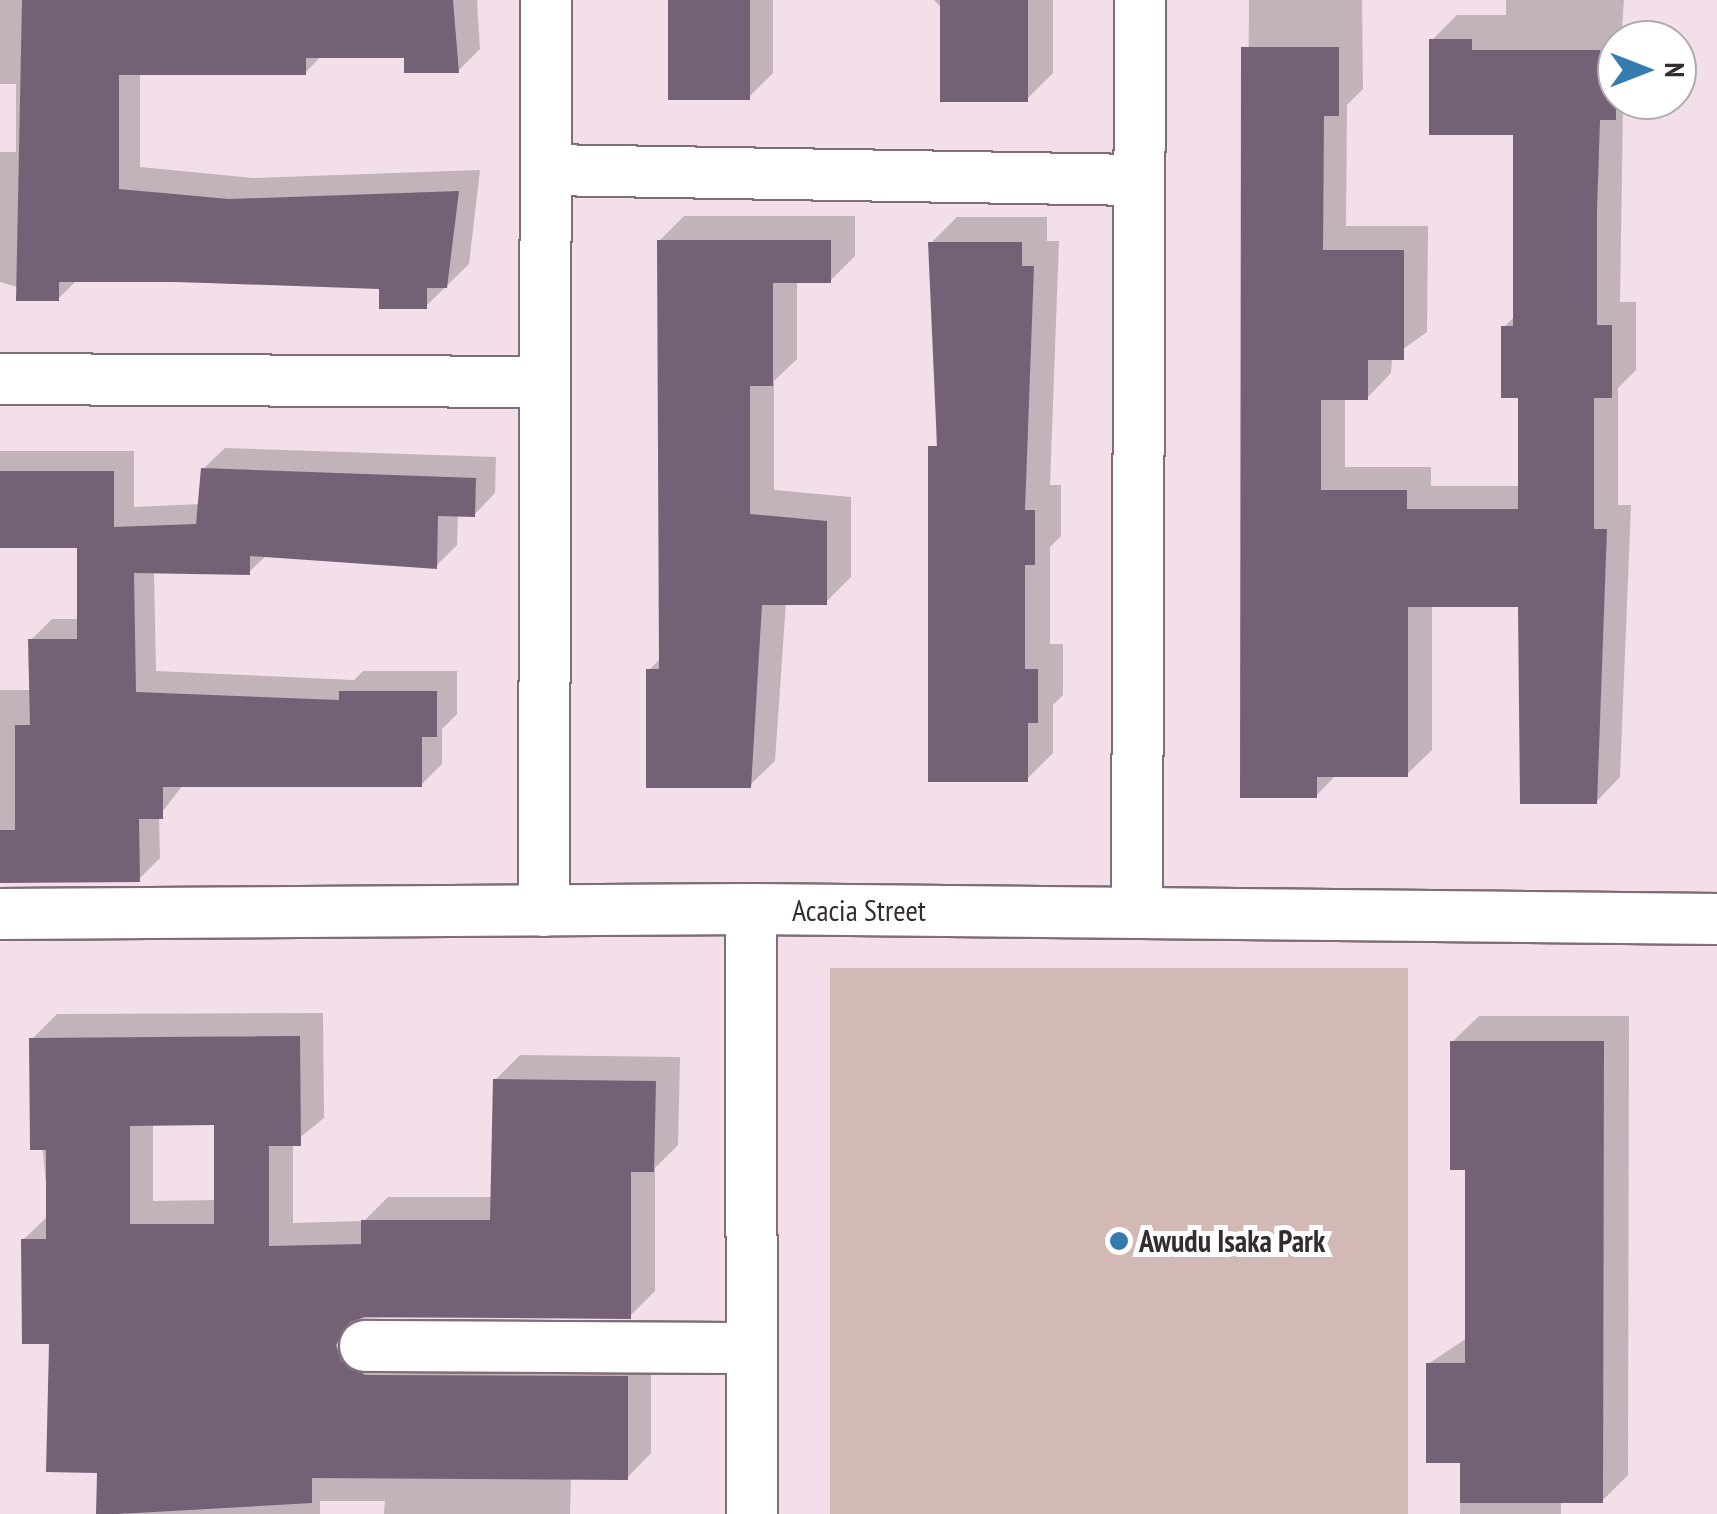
<!DOCTYPE html>
<html>
<head>
<meta charset="utf-8">
<style>
  body { margin:0 }
  #map { position:relative; width:1717px; height:1514px; overflow:hidden; background:#f3dfe9; font-family:"PT Sans Narrow",sans-serif }
  div>[style] { position:absolute }
  [style*='--x'] { left:calc(var(--x)*1px); top:calc(var(--y)*1px); width:calc(var(--w)*1px); rotate:calc(var(--a)*1deg) }
  .green>* { inset:0; background:#d2b9b6; transform-origin:0 0 }
  .shadow>* { inset:0; background:#0003 }
  .building>* { inset:0; background:#756176; transform-origin:0 0 }
  .roads { filter:drop-shadow(2px 0 #7f6e77) drop-shadow(-2px 0 #7f6e77) drop-shadow(0 2px #7f6e77) drop-shadow(0 -2px #7f6e77) }
  .street>* { height:50px; margin:-25px; padding:0 25px; transform-origin:25px; border-radius:25px; background:#fff }
  .dots>* { width:28px; height:28px; translate:-50% -50%; box-sizing:border-box; border:5px solid #fff; border-radius:50% }
  span { translate:-50% -50%; white-space:nowrap; text-align:center; line-height:1.15; -webkit-text-stroke:10px #fff; paint-order:stroke }
  .street-label { font-size:30px; color:#342c30 }
  .poi-label { font-size:30px; color:#342c30; font-weight:700 }
  .left { translate:0 -50%; text-align:left }
  .north { position:absolute; left:1597px; top:20px; width:100px; height:100px; box-sizing:border-box; background:#fff; border:2px solid #aeabac; border-radius:50%; rotate:90deg; font-size:28px; font-weight:700; line-height:40px; text-align:center; color:#342c30 }
  .north::after { content:''; display:block; margin:auto; width:35px; height:45px; background:#347baf; clip-path:polygon(50% 0,100% 100%,50% 72%,0 100%) }
</style>
</head>
<body>
<div id="map">
  <div class="green">
    <div style="left:830px;top:968px;width:578px;height:546px"></div>
  </div>
  <div class="shadow">
    <div style="clip-path:polygon(0 0,477px 0,480px 49px,458px 71px,406px 55px,322px 55px,305px 73px,140px 73px,140px 167px,253px 178px,480px 170px,469px 264px,426px 306px,381px 287px,77px 280px,58px 299px,0 282px,0 152px,16px 152px,16px 84px,0 84px)"></div>
    <div style="clip-path:polygon(669px 0,773px 0,773px 73px,748px 98px)"></div>
    <div style="clip-path:polygon(934px 0,1053px 0,1053px 73px,1027px 99px)"></div>
    <div style="clip-path:polygon(1249px 0,1362px 0,1363px 89px,1347px 105px,1346px 226px,1428px 226px,1427px 332px,1392px 357px,1391px 373px,1367px 398px,1345px 397px,1345px 467px,1431px 467px,1431px 486px,1520px 486px,1520px 395px,1504px 327px,1516px 315px,1516px 133px,1432px 40px,1457px 15px,1506px 15px,1506px 0,1624px 0,1617px 100px,1632px 100px,1623px 109px,1620px 302px,1636px 302px,1636px 370px,1618px 388px,1618px 505px,1631px 505px,1620px 777px,1596px 802px,1520px 605px,1432px 605px,1432px 750px,1407px 774px,1337px 774px,1316px 796px,1243px 796px)"></div>
    <div style="clip-path:polygon(684px 216px,855px 216px,855px 256px,830px 281px,797px 281px,797px 359px,774px 381px,774px 490px,851px 497px,851px 577px,826px 602px,786px 602px,775px 761px,750px 785px,649px 670px,661px 658px,659px 241px)"></div>
    <div style="clip-path:polygon(957px 217px,1047px 217px,1047px 241px,1059px 241px,1050px 485px,1061px 485px,1061px 536px,1050px 547px,1050px 644px,1063px 644px,1063px 695px,1053px 705px,1053px 753px,1027px 779px,931px 779px,939px 306px,931px 306px,931px 243px)"></div>
    <div style="clip-path:polygon(225px 448px,496px 457px,495px 493px,474px 515px,458px 514px,457px 545px,436px 566px,267px 555px,249px 572px,154px 571px,156px 671px,354px 680px,363px 671px,457px 671px,457px 714px,442px 729px,442px 764px,421px 785px,183px 785px,159px 816px,160px 858px,139px 879px,0 878px,0 690px,32px 690px,31px 640px,52px 619px,79px 619px,79px 546px,0 546px,0 451px,134px 451px,134px 507px,201px 504px,203px 469px)"></div>
    <div style="clip-path:polygon(evenodd,323px 1013px,324px 1118px,293px 1143px,293px 1223px,364px 1221px,388px 1197px,493px 1197px,495px 1080px,520px 1055px,680px 1057px,678px 1145px,655px 1168px,655px 1291px,630px 1316px,360px 1318px,365px 1336px,651px 1352px,651px 1453px,627px 1478px,571px 1478px,570px 1514px,384px 1514px,385px 1501px,320px 1501px,320px 1514px,127px 1514px,100px 1471px,23px 1240px,49px 1215px,32px 1039px,57px 1014px,323px 1013px,216px 1122px,216px 1200px,153px 1201px,153px 1123px,216px 1122px)"></div>
    <div style="clip-path:polygon(1479px 1016px,1629px 1016px,1628px 1475px,1602px 1501px,1561px 1501px,1561px 1514px,1460px 1514px,1461px 1460px,1428px 1364px,1467px 1338px,1467px 1167px,1452px 1042px)"></div>
  </div>
  <div class="building">
    <div style="clip-path:polygon(22px 0,453px 0,459px 73px,404px 73px,404px 58px,306px 58px,306px 75px,119px 75px,119px 189px,229px 199px,459px 191px,447px 288px,427px 288px,427px 309px,379px 309px,379px 289px,180px 282px,59px 282px,59px 301px,16px 301px)"></div>
    <div style="left:668px;top:0;width:82px;height:100px"></div>
    <div style="left:940px;top:0;width:88px;height:102px"></div>
    <div style="clip-path:polygon(1429px 39px,1472px 39px,1472px 50px,1600px 50px,1600px 77px,1616px 77px,1616px 120px,1600px 120px,1597px 211px,1597px 325px,1612px 325px,1612px 398px,1594px 398px,1594px 529px,1607px 529px,1597px 804px,1520px 804px,1518px 607px,1408px 607px,1408px 777px,1317px 777px,1317px 798px,1240px 798px,1241px 47px,1339px 47px,1339px 116px,1324px 116px,1323px 250px,1404px 250px,1404px 360px,1368px 360px,1368px 400px,1321px 400px,1321px 490px,1407px 490px,1407px 509px,1518px 509px,1518px 398px,1501px 398px,1501px 326px,1513px 326px,1513px 135px,1429px 135px)"></div>
    <div style="clip-path:polygon(657px 240px,831px 240px,831px 283px,773px 283px,773px 386px,750px 386px,750px 514px,827px 521px,827px 605px,762px 605px,751px 788px,646px 788px,646px 669px,659px 669px)"></div>
    <div style="clip-path:polygon(928px 242px,1022px 242px,1022px 266px,1034px 266px,1025px 510px,1035px 510px,1035px 565px,1025px 565px,1025px 669px,1038px 669px,1038px 723px,1028px 723px,1028px 782px,928px 782px,928px 446px,937px 446px)"></div>
    <div style="clip-path:polygon(201px 468px,476px 478px,475px 517px,438px 516px,437px 569px,250px 556px,250px 575px,134px 573px,136px 692px,339px 700px,339px 691px,437px 691px,437px 737px,422px 737px,422px 787px,163px 787px,163px 819px,139px 819px,140px 882px,0 883px,0 830px,15px 830px,15px 725px,30px 725px,28px 639px,77px 639px,77px 548px,0 548px,0 471px,114px 471px,114px 527px,196px 524px)"></div>
    <div style="clip-path:polygon(evenodd,300px 1036px,301px 1146px,269px 1146px,269px 1246px,361px 1244px,361px 1220px,490px 1220px,493px 1079px,656px 1081px,654px 1172px,631px 1172px,631px 1319px,365px 1317px,350px 1322px,336px 1345px,341px 1361px,365px 1375px,628px 1376px,628px 1480px,312px 1478px,312px 1503px,118px 1514px,96px 1514px,97px 1473px,46px 1472px,49px 1344px,22px 1344px,21px 1239px,46px 1239px,46px 1150px,30px 1150px,29px 1038px,300px 1036px,214px 1125px,214px 1224px,130px 1224px,130px 1126px,214px 1125px)"></div>
    <div style="clip-path:polygon(1450px 1041px,1604px 1041px,1603px 1503px,1460px 1503px,1460px 1463px,1426px 1463px,1426px 1363px,1465px 1363px,1465px 1170px,1450px 1170px)"></div>
  </div>
  <div class="roads">
    <div class="street">
      <div style="--x:547;--y:170;--w:592;--a:0.97"></div>
      <div style="--x:0;--y:379;--w:544;--a:0.32"></div>
      <div style="--x:751;--y:909;--w:605;--a:89.91"></div>
      <div style="--x:544;--y:911;--w:911;--a:-89.87"></div>
      <div style="--x:1137;--y:912;--w:912;--a:-89.81"></div>
      <div style="--x:0;--y:914;--w:751;--a:-0.38"></div>
      <div style="--x:751;--y:909;--w:966;--a:0.59"></div>
      <div style="--x:365;--y:1346;--w:386;--a:0.3"></div>
    </div>
  </div>
  <div class="dots">
    <div style="left:1119px;top:1241px;background:#347baf"></div>
  </div>
  <div class="street-label">
    <span style="left:859px;top:910px">Acacia Street</span>
  </div>
  <div class="poi-label">
    <span class="left" style="left:1139px;top:1241px">Awudu Isaka Park</span>
  </div>
  <div class="north">N</div>
</div>
</body>
</html>
